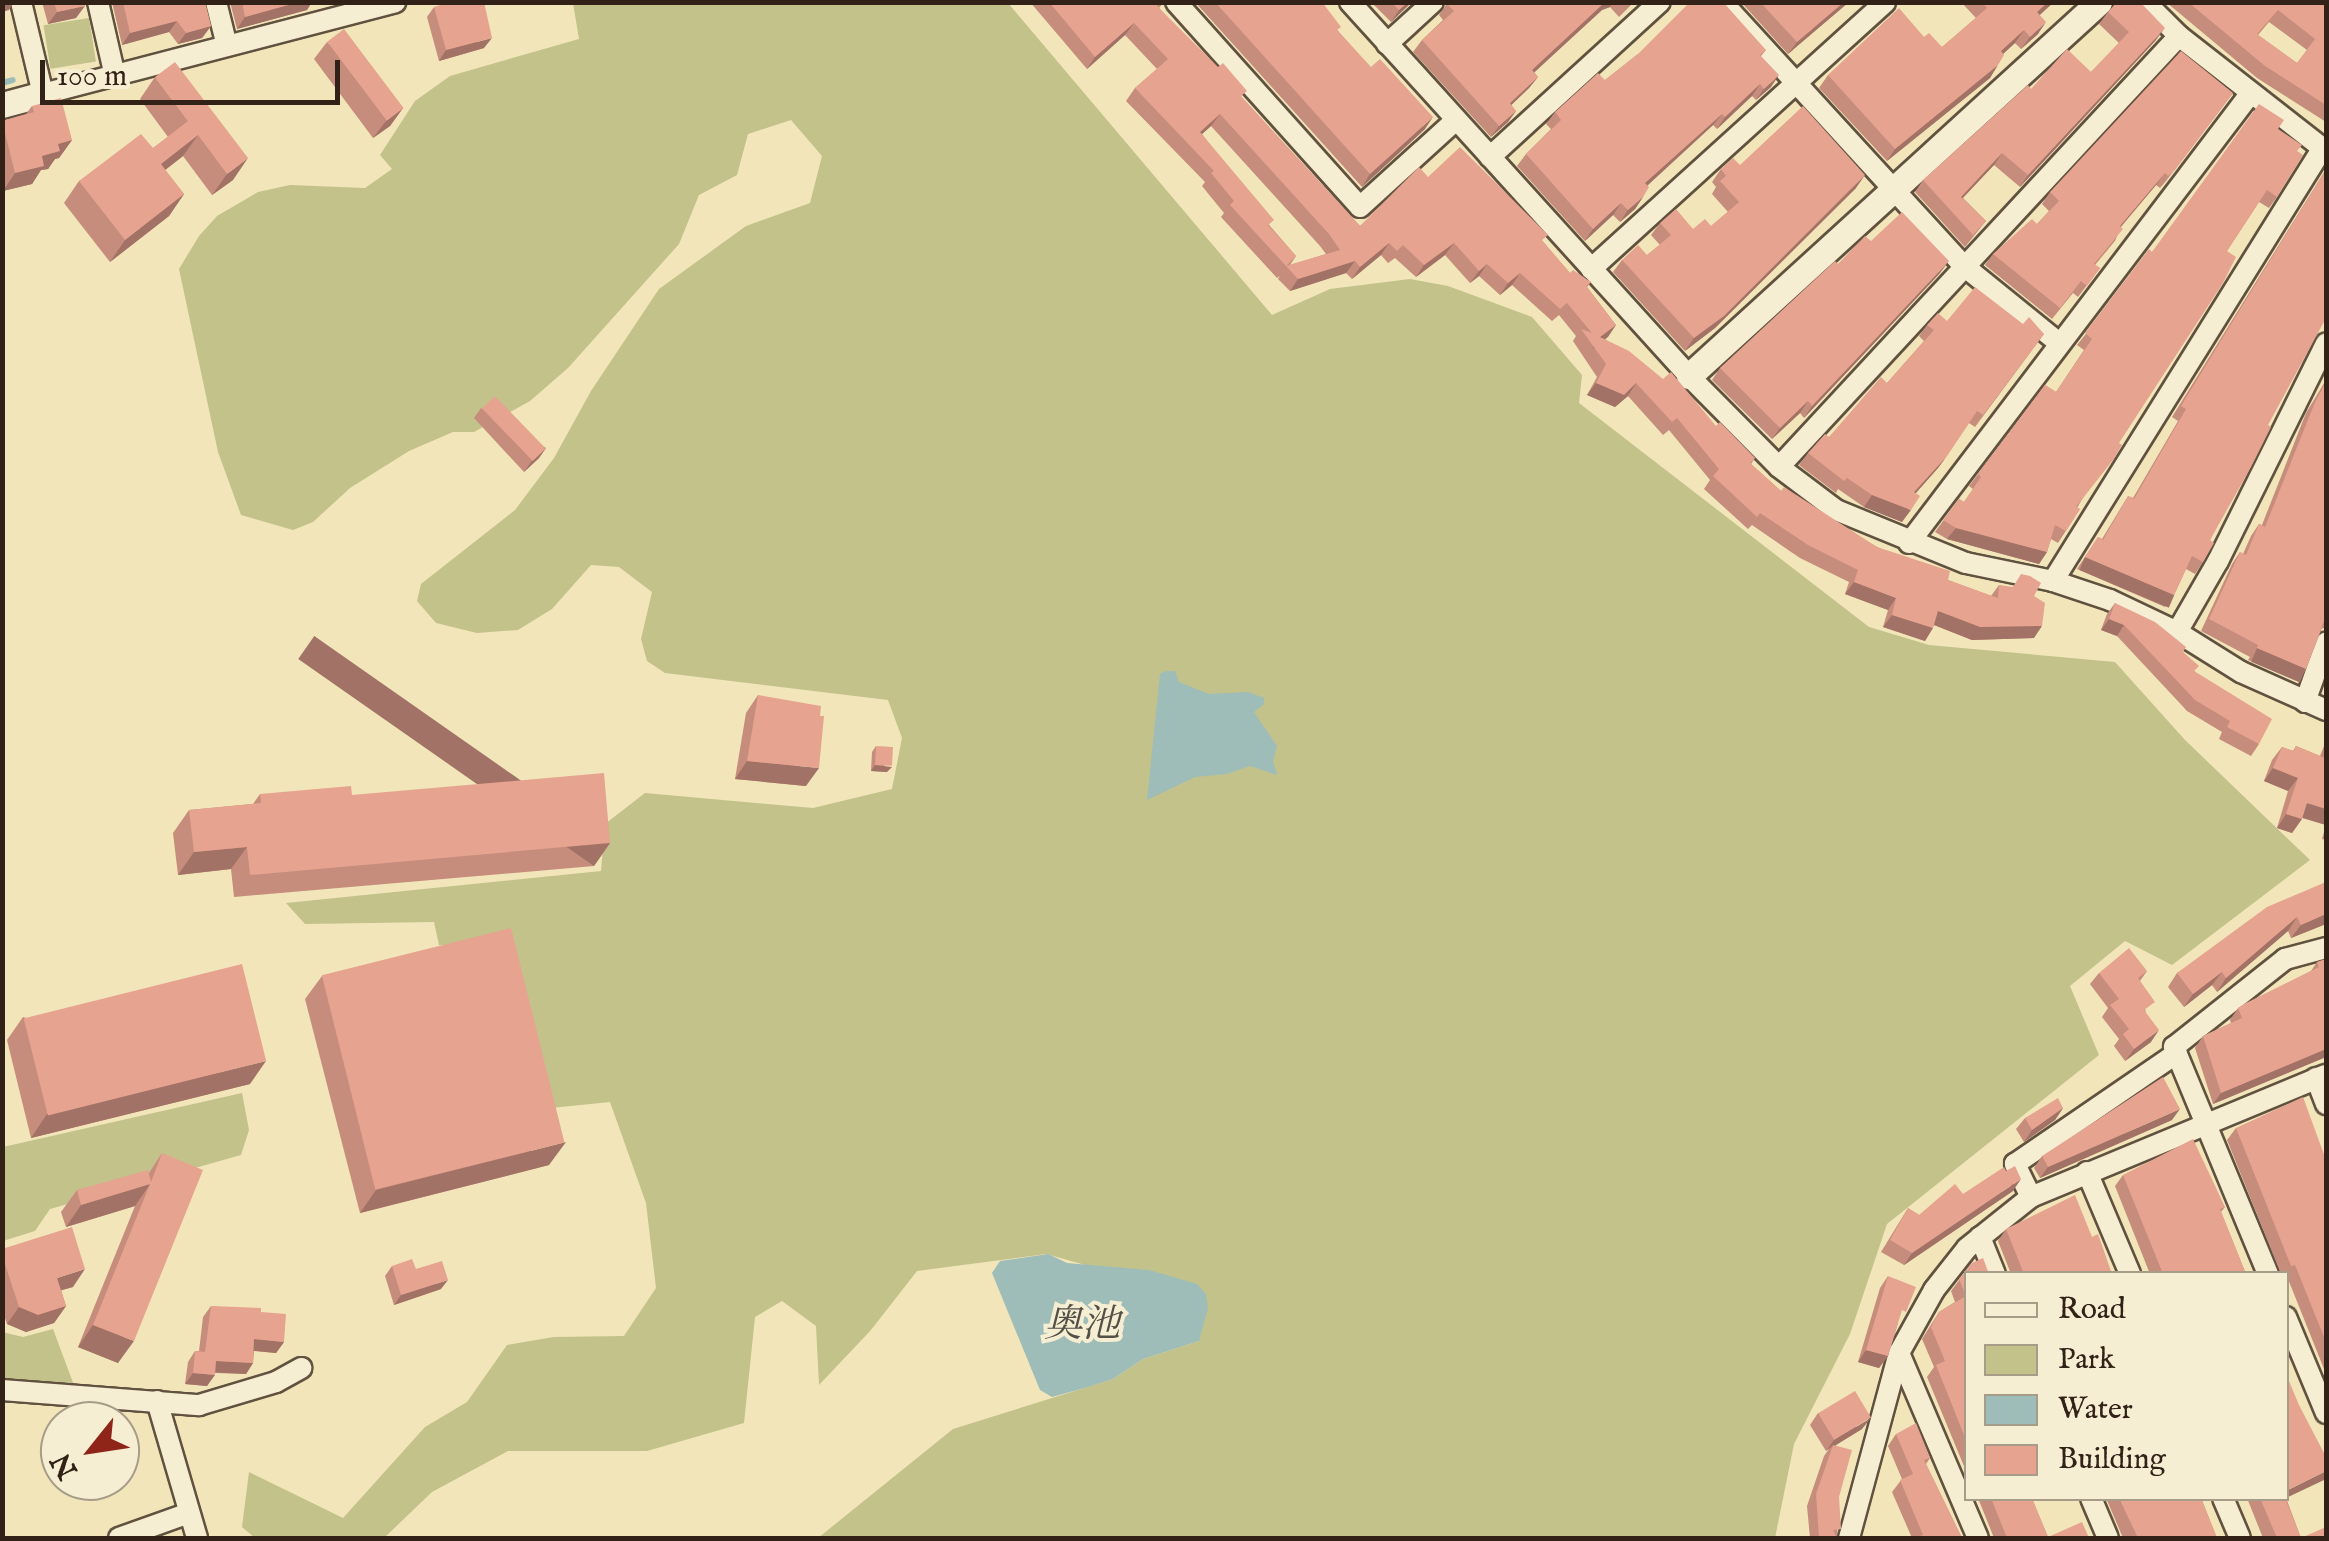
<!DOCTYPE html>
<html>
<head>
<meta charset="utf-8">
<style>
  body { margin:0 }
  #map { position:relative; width:2329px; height:1541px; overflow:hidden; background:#f1e5b9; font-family:"IM FELL English","Noto Serif JP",serif }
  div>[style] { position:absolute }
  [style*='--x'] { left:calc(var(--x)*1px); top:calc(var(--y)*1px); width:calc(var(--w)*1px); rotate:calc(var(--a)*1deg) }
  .green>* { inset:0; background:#c2c28a; transform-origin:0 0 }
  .water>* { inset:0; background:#9ebdb8 }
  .stream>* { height:6px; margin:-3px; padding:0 3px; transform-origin:3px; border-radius:3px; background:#9ebdb8 }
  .roads { filter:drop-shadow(2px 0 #615240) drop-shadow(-2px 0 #615240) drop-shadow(0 2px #615240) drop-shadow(0 -2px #615240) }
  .minor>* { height:20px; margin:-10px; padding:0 10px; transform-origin:10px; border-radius:10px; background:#f6eed2 }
  .tertiary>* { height:25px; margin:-12.5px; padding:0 12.5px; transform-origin:12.5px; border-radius:12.5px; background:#f6eed2 }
  .wall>* { inset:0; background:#c68c7c }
  .shaded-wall>* { inset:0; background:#a17265; transform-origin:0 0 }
  .building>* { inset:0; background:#e6a390; transform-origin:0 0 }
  span { translate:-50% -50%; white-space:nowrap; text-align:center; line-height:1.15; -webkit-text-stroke:8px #f6eed2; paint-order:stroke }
  .water-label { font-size:38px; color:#525047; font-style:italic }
  .frame { position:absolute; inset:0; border:5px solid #312117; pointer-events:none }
  .legend { position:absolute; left:1964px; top:1271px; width:325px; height:230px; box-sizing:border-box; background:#f6eed2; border:2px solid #a79c87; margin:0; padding:12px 18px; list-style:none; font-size:30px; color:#312117 }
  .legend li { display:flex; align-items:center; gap:20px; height:50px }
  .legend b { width:50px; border:2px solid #a79c87 }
  .north { position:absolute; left:40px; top:1401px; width:100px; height:100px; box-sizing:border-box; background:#f6eed2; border:2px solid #a79c87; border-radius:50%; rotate:240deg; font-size:28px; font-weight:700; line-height:40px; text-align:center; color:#312117 }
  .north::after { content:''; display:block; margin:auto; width:35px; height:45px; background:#8f2418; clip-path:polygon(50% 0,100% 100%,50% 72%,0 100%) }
  .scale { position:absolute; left:40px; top:60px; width:300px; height:45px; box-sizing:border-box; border:5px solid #312117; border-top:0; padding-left:12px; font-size:30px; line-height:35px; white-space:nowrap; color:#312117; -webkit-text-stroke:8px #f6eed2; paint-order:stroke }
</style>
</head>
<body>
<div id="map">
  <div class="green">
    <div style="clip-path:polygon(573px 3px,1008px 3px,1272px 315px,1330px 289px,1410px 279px,1448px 286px,1532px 317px,1582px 375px,1579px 403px,1869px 627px,1929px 645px,2115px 662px,2185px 740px,2310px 860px,2172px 965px,2125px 941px,2070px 986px,2099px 1055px,1887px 1224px,1850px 1334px,1794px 1444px,1775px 1538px,818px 1538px,953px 1429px,1113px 1379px,1143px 1359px,1199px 1341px,1147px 1270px,1096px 1268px,1046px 1254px,917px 1271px,871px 1330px,819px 1385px,816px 1326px,782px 1301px,755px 1317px,744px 1423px,647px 1451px,508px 1451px,432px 1492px,384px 1538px,255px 1538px,242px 1527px,249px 1472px,343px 1518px,425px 1427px,467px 1402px,507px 1345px,554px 1337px,624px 1336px,656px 1288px,646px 1203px,610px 1102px,541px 1109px,499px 946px,439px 945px,434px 922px,305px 924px,286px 903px,601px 871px,605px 824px,645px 793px,813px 808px,892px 789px,902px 738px,888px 700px,665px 673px,647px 661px,641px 639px,652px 592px,619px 567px,591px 565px,552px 609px,518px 630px,477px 633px,436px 623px,417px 601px,421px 584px,515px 510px,554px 458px,591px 391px,659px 289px,746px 226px,810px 203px,822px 156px,791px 120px,748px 134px,737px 175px,699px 195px,679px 244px,568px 368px,530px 401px,474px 432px,453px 432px,409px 451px,350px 488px,313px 522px,293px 530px,241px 515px,218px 452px,179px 269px,199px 236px,217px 216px,258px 192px,290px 185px,365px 188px,392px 169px,380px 155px,415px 101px,450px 76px,579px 39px)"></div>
    <div style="left:89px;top:18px;width:44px;height:46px;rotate:81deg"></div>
    <div style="clip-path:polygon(242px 1093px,249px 1130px,241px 1155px,50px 1209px,35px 1231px,3px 1241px,3px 1147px)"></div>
    <div style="clip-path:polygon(53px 1329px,75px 1388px,3px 1382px,2px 1332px,23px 1337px)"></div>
  </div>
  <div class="water">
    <div style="clip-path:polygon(1166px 671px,1175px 671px,1179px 682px,1209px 694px,1248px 692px,1264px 698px,1264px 704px,1254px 712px,1277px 746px,1273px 761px,1277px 775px,1250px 766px,1227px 774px,1195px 777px,1147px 800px,1160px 674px)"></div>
    <div style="clip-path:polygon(1048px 1254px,1067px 1263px,1149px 1270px,1197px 1284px,1206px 1294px,1208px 1308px,1199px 1341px,1143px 1359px,1113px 1379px,1088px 1387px,1052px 1397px,1040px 1390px,992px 1273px,1000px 1261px)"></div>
  </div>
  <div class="stream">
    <div style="--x:2;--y:83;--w:11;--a:-15"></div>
  </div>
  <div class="roads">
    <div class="minor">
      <div style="--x:21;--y:2;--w:95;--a:76.6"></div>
      <div style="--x:43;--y:94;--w:364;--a:-14.6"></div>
      <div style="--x:98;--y:2;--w:76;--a:77.1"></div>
      <div style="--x:216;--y:2;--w:45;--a:76"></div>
      <div style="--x:1176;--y:2;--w:275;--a:48.1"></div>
      <div style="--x:1360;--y:207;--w:130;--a:-42.2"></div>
      <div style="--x:1350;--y:2;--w:505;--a:47.81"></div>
      <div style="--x:1689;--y:376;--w:128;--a:45.3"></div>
      <div style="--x:1779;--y:467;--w:71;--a:37"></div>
      <div style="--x:1836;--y:510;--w:140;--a:22.2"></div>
      <div style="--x:1966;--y:563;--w:89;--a:11.7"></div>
      <div style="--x:2053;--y:581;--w:60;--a:18.4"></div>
      <div style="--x:2110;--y:600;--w:74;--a:25.5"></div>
      <div style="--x:2177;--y:632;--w:75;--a:32"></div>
      <div style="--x:2241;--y:672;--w:93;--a:24.1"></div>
      <div style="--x:1722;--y:2;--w:358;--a:47.5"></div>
      <div style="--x:1964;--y:266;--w:121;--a:39"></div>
      <div style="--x:2145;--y:2;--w:48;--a:45"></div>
      <div style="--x:2179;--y:36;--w:187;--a:38"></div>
      <div style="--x:1387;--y:44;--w:62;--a:-42.4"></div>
      <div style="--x:1490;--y:157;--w:230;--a:-42.4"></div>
      <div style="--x:1591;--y:269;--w:397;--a:-42.2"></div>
      <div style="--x:1779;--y:467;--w:588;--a:-47.14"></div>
      <div style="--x:1909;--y:543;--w:564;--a:-52.78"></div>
      <div style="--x:2053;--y:581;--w:509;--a:-58.09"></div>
      <div style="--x:2177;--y:632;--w:82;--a:-60"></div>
      <div style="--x:2218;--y:561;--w:243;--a:-63.6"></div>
      <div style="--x:2305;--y:702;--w:63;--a:-70.4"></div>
      <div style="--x:2316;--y:1078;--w:28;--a:69"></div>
      <div style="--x:2087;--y:1172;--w:111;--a:67.1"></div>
      <div style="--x:2031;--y:1197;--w:37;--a:-116"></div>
      <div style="--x:2015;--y:1164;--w:196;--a:-34.4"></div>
      <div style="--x:1980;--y:1237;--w:40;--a:68"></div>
      <div style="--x:2268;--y:1274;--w:246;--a:-112.5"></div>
      <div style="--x:2174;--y:1047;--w:142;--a:-38.4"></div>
      <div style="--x:2285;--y:959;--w:42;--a:-15"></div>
      <div style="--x:2286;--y:1317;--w:104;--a:67.4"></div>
      <div style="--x:1899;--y:1353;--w:201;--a:66.9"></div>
      <div style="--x:2;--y:1390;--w:198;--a:4.4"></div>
      <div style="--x:199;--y:1405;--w:80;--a:-16.6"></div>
      <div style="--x:276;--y:1382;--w:29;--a:-29"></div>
      <div style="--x:157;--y:1401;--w:143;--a:73.7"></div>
      <div style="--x:2091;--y:1498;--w:43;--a:67"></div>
      <div style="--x:2223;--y:1498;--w:43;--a:67"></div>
      <div style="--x:119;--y:1538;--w:74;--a:-19.7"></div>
      <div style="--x:1849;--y:1538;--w:192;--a:-74.9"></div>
      <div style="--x:1899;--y:1353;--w:72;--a:-60.9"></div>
      <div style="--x:1934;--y:1290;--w:53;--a:-51.8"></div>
      <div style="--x:1967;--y:1248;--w:82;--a:-38.6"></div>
      <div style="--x:2031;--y:1197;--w:319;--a:-22.5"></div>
    </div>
    <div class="tertiary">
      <div style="--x:2;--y:105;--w:42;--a:-15"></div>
      <div style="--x:1689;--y:376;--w:555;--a:-42.37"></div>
    </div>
  </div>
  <div class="wall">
    <div style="clip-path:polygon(42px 2px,84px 2px,76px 18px,48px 24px)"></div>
    <div style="clip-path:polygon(112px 2px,205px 2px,211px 26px,202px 38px,178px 44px,169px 32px,122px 45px)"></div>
    <div style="clip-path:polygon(230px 2px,312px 2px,307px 10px,237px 29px)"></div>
    <div style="clip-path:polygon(evenodd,1030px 2px,1164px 2px,1159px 8px,1360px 226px,1428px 177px,1543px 242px,1570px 273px,1591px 282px,1587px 287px,1616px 325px,1605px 339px,1755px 458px,1751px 464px,1781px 491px,1877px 547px,1948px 580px,1991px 596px,1999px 585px,2034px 596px,2034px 638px,1972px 640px,1934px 625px,1925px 641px,1883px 627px,1888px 610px,1845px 594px,1849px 582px,1800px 558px,1752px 525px,1748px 529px,1704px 489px,1710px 480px,1669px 430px,1663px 435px,1628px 396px,1615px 407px,1587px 395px,1597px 377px,1573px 341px,1576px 336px,1559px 315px,1552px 321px,1512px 285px,1500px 295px,1479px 276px,1470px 283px,1445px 255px,1416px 277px,1395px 258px,1388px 263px,1381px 255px,1352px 279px,1346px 273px,1290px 291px,1278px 279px,1280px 276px,1277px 278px,1221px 217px,1224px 213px,1202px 186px,1205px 182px,1126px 101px,1135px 88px,1157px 69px,1125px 35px,1087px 69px,1030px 2px,1211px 126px,1320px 246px,1326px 254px,1290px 265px,1296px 256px,1270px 226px,1202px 134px,1211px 126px)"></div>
    <div style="clip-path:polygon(1195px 2px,1322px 2px,1338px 31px,1425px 129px,1362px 187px)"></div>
    <div style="clip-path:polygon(1371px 2px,1412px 2px,1391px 22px)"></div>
    <div style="clip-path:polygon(1448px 2px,1634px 2px,1619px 17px,1610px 7px,1602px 10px,1534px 72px,1538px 77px,1529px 88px,1511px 105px,1516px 111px,1508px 122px,1491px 137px,1413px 52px,1422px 40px,1443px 20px,1439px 15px)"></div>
    <div style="clip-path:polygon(1741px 2px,1849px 2px,1788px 54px)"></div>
    <div style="clip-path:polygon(1961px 2px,2054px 2px,2040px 15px,2038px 34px,2021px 49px,2015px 43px,2003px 54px,1990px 78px,1887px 161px,1819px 88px,1828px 75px,1924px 37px,1942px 47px,1976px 18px)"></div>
    <div style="clip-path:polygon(evenodd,2166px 2px,2321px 2px,2326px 6px,2326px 122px,2257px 78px,2166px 2px,2269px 22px,2307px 50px,2297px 63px,2258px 35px,2269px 22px)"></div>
    <div style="clip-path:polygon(434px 7px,484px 48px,439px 61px,427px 17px)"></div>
    <div style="clip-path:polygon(2108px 12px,2156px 40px,2020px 187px,1994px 165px,1963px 198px,1986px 221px,1965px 247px,1915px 192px,1923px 180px,2031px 89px,2091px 72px,2119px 43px,2099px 24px)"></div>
    <div style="clip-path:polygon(327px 42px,403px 108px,390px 126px,373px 138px,314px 59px)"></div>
    <div style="clip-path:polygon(1766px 50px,1761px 56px,1771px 87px,1756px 100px,1752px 96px,1717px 129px,1713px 125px,1648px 185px,1643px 197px,1635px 209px,1620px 222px,1613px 215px,1585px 241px,1517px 166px,1526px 154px,1551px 129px,1546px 124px,1555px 112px,1605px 80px,1638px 54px)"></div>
    <div style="clip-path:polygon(155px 77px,233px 180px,212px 195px,183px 156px,165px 170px,184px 194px,169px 216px,110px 262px,64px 203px,79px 181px,153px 148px,168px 137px,140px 99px)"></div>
    <div style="clip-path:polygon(2233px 93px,2166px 181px,2160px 188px,2156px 185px,2121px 227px,2115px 241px,2095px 265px,2100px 268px,2078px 297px,2073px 293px,2052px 319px,1985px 265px,1993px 254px,2037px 224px,2049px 211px,2042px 204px,2050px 192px)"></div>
    <div style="clip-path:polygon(32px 106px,72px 140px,59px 158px,55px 159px,48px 169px,41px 170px,32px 184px,3px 191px,2px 121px,26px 114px)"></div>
    <div style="clip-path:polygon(2278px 129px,2297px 151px,2277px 197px,2269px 208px,2259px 202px,2227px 251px,2077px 508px,2080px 509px,2058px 543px,2051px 539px,2047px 552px,2039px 564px,1947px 539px,1935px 532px,1959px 499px,1964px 502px,1973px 489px,1969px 486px,2045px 385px,2056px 392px,2084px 350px,2077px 345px,2152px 252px)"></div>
    <div style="clip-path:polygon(1740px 165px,1856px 188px,1715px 328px,1685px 351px,1613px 272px,1622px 260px,1647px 255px,1660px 245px,1651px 235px,1660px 223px,1693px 229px,1711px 226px,1728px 212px,1712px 194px,1716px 187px,1712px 182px,1721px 169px)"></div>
    <div style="clip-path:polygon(2326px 169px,2268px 425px,2210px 540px,2203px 562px,2195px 574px,2186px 569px,2174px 595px,2165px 607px,2077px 569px,2098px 537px,2102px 539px,2128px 496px,2133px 498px,2178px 421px,2172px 417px)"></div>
    <div style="clip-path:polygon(1871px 241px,1940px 273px,1804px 418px,1800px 413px,1772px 439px,1712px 380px,1720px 368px,1838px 264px)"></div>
    <div style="clip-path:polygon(1947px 321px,2023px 324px,2044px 334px,1975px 427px,1969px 423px,1938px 468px,1916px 493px,1902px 522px,1864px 507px,1838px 489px,1836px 493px,1799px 465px,1808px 453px,1829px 437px,1887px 383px,1924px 341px,1919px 336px,1927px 325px)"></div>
    <div style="clip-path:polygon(2326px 380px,2326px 629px,2322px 628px,2306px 669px,2298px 681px,2248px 660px,2250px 657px,2201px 631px,2232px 564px,2240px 552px,2243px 554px,2251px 536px,2259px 524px,2262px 525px,2306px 413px)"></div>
    <div style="clip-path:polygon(481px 408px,546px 448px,539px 458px,524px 472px,474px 418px)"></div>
    <div style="clip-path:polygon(2115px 603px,2183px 652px,2195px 672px,2259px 744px,2251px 756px,2219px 739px,2222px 732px,2187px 711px,2117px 636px,2101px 630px,2107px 614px)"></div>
    <div style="clip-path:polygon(758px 695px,806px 786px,735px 779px,746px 713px)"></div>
    <div style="clip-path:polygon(2326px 741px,2326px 840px,2322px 839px,2326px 825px,2302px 818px,2292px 833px,2277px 828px,2288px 791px,2264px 781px,2272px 760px,2282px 747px,2293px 751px,2296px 746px,2320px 756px)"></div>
    <div style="clip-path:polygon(876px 746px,887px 772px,871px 771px,872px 752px)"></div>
    <div style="clip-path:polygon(260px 794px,352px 795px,610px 843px,594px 866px,234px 897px,231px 869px,178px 875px,173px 833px,189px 810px,253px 804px)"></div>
    <div style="clip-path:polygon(2326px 882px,2326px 924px,2291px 938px,2288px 931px,2217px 992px,2212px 985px,2184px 1007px,2168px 987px,2177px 973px)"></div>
    <div style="clip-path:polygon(2326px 959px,2326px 1057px,2213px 1104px,2195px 1048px,2203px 1036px,2231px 1023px,2230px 1020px,2238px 1008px,2311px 971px,2317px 962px)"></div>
    <div style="clip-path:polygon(2147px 971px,2140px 981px,2151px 1042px,2125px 1061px,2114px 1046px,2119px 1039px,2102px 1017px,2108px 1008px,2090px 984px,2099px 973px)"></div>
    <div style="clip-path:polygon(322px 976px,549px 1165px,360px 1213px,305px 999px)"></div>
    <div style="clip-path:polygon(23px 1017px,250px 1084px,31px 1138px,7px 1040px)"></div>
    <div style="clip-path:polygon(2063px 1108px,2055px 1120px,2024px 1142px,2016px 1129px,2025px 1118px)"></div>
    <div style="clip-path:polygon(2172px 1120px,2040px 1178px,2034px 1168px,2042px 1156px)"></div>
    <div style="clip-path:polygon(2236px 1128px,2326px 1160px,2326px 1374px,2286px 1274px,2281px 1274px,2227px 1140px)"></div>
    <div style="clip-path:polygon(162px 1153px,118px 1363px,78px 1347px,135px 1206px,66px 1227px,61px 1212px,77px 1190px,149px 1173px)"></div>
    <div style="clip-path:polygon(2123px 1175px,2225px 1207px,2221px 1212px,2246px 1274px,2150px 1274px,2115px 1186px)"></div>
    <div style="clip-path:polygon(2013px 1191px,1904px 1265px,1881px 1252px,1908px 1208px,1919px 1215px,1963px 1194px)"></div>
    <div style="clip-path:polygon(2006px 1229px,2092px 1237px,2112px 1274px,2011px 1274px,1998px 1241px)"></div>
    <div style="clip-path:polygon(2px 1249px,73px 1287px,61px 1290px,66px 1306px,54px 1323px,26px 1332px,7px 1324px,2px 1310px)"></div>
    <div style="clip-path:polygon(1972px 1263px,1966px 1274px,1966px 1471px,1927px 1377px,1934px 1367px,1922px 1339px,1939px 1312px,1955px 1302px,1951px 1291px)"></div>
    <div style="clip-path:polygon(392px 1266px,416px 1269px,441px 1289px,394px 1305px,385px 1276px)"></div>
    <div style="clip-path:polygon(1888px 1276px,1898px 1323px,1888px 1356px,1879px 1368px,1858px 1362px,1880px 1288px)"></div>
    <div style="clip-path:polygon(211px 1306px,261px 1312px,284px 1342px,276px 1353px,254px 1351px,253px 1363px,246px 1374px,215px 1373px,207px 1386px,185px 1384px,188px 1362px,195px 1351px,199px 1351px,203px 1317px)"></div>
    <div style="clip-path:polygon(1818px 1413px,1862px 1429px,1836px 1445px,1839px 1497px,1837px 1538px,1810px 1538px,1807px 1506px,1824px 1456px,1829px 1449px,1826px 1451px,1810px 1425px)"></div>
    <div style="clip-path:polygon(1896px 1434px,1930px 1458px,1926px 1464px,1962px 1538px,1912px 1538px,1892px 1492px,1902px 1479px,1888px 1446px)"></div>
    <div style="clip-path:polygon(1978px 1498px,2034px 1498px,2032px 1499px,2048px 1537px,2089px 1538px,1994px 1538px)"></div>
    <div style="clip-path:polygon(2106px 1498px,2201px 1498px,2217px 1538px,2123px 1538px)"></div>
    <div style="clip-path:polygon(2247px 1498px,2286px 1498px,2301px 1538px,2326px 1538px,2263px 1538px)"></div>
  </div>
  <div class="shaded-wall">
    <div style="clip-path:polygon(7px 2px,14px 2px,9px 10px,2px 12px,2px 4px)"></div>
    <div style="clip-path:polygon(299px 2px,312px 2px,307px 10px,237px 29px,245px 17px)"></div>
    <div style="clip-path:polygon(1408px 2px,1412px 2px,1391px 22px,1399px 10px)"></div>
    <div style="clip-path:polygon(1605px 2px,1613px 2px,1610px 7px,1602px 10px,1524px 82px,1532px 70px)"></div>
    <div style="clip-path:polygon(1844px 2px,1849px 2px,1788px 54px,1797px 42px)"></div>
    <div style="clip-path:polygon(2048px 2px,2054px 2px,2029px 24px,2037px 12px)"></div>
    <div style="clip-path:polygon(85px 6px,76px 18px,48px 24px,57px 12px)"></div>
    <div style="clip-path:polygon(177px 21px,169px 32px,122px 45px,130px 33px)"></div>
    <div style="clip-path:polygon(2046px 22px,2038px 34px,2021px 49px,2030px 37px)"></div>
    <div style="clip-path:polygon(1134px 23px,1125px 35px,1087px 69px,1095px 57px)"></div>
    <div style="clip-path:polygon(211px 26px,202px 38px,178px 44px,186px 33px)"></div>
    <div style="clip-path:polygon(2165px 28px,2156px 40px,2020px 187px,2028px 175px)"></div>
    <div style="clip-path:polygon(2024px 30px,2015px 43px,1992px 64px,2001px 51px)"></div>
    <div style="clip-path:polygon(492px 38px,484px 48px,439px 61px,446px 50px)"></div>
    <div style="clip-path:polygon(1998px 65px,1990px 78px,1887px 161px,1895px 149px)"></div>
    <div style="clip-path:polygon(1779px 75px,1771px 87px,1756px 100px,1764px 89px)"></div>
    <div style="clip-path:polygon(1538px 77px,1529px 88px,1501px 115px,1510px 103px)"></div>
    <div style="clip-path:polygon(1760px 84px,1752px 96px,1717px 129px,1725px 117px)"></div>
    <div style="clip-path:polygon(403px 108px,390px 126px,373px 138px,386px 121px)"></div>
    <div style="clip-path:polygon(1516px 111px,1508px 122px,1491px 137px,1499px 126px)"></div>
    <div style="clip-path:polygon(1220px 114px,1211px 126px,1191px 144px,1200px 132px)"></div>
    <div style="clip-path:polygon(1722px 114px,1713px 125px,1637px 195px,1645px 183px)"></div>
    <div style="clip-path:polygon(1433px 117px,1425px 129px,1362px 187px,1370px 174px)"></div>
    <div style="clip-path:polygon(198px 135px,183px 156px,146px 185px,161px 164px)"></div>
    <div style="clip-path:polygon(72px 140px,59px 158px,55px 159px,48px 169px,41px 170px,32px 184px,3px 191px,15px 173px,58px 144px)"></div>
    <div style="clip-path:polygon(2002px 153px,1994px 165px,1953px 208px,1961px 197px)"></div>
    <div style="clip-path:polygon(248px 158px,233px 180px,212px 195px,227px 174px)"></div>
    <div style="clip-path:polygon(2165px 173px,2156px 185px,2111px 238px,2120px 226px)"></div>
    <div style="clip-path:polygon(1865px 175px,1856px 188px,1715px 328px,1685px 351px,1694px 338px)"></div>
    <div style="clip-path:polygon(184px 194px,169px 216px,110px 262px,125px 240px)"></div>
    <div style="clip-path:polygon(1643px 197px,1635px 209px,1620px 222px,1628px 210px)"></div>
    <div style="clip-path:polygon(1621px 203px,1613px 215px,1585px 241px,1593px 229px)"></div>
    <div style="clip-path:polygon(1389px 243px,1381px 255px,1352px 279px,1360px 267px)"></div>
    <div style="clip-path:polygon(1454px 243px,1445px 255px,1416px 277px,1424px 265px)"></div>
    <div style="clip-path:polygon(1355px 261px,1346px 273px,1290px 291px,1298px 279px)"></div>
    <div style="clip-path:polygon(1949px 261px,1940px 273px,1804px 418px,1812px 406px)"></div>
    <div style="clip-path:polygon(1487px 264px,1479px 276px,1470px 283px,1479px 271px)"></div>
    <div style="clip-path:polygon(1520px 273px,1512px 285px,1500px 295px,1508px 283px)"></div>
    <div style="clip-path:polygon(1616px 325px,1608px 337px,1592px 349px,1600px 337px)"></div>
    <div style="clip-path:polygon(1596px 383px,1636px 383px,1628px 396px,1615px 407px,1587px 395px)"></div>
    <div style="clip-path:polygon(1808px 401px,1800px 413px,1772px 439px,1780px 428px)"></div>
    <div style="clip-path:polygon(546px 448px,539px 458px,524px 472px,531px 462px)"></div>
    <div style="clip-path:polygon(1947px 456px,1938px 468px,1906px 504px,1914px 492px)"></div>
    <div style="clip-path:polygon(1872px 495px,1911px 510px,1902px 522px,1864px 507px)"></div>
    <div style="clip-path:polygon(1956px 528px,2047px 552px,2039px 564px,1947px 539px)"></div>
    <div style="left:2085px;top:557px;width:97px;height:14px;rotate:23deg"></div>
    <div style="clip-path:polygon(1854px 582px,1896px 598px,1888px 610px,1845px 594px)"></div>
    <div style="clip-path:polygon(1938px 611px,2042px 626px,2034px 638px,1972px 640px,1929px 623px)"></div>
    <div style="clip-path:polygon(1892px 615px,1933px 628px,1925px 641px,1883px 627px)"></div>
    <div style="clip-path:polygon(2109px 619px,2124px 625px,2117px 636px,2101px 630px)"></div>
    <div style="left:2257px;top:648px;width:53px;height:15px;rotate:23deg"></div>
    <div style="clip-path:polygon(747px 761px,819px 768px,806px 786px,735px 779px)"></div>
    <div style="clip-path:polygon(875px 765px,892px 767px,887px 772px,871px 771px)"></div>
    <div style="clip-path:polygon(2273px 768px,2298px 778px,2288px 791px,2264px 781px)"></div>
    <div style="clip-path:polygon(2307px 803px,2326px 809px,2326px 825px,2297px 816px)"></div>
    <div style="clip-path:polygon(2286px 814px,2302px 819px,2292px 833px,2277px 828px)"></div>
    <div style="left:610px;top:843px;width:28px;height:361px;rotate:125deg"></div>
    <div style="clip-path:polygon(247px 847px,231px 869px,178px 875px,194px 852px)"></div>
    <div style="clip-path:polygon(2326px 914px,2326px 924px,2291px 938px,2301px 925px)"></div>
    <div style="clip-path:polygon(2297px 917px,2288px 931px,2217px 992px,2226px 978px)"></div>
    <div style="clip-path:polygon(2222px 972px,2212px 985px,2184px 1007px,2193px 994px)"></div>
    <div style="clip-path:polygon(2159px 1030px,2151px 1042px,2125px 1061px,2134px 1049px)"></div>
    <div style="clip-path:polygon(2326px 1049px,2326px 1057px,2213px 1104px,2221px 1093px)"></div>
    <div style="clip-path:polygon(266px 1061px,250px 1084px,31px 1138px,47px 1114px)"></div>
    <div style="clip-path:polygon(2063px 1108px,2055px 1120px,2024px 1142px,2032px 1130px)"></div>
    <div style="clip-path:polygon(2180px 1109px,2172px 1120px,2040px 1178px,2048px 1167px)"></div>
    <div style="clip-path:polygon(566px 1142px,549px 1165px,360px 1213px,376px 1190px)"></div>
    <div style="clip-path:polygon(2021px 1179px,2013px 1191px,1904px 1265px,1912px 1253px)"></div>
    <div style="clip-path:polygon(150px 1184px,135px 1206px,66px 1227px,81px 1205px)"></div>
    <div style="clip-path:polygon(85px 1269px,73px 1287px,45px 1295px,57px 1278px)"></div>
    <div style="clip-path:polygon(448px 1280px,441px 1289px,394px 1305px,401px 1295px)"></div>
    <div style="clip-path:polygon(66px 1306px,54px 1323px,26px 1332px,7px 1324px,19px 1307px)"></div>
    <div style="clip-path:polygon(93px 1325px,134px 1341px,118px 1363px,78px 1347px)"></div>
    <div style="clip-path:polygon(254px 1339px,284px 1342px,276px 1353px,247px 1350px)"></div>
    <div style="clip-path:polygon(1866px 1350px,1888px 1356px,1879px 1368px,1858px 1362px)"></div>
    <div style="clip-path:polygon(216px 1361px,253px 1363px,246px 1374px,209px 1372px)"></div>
    <div style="clip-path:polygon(193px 1373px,215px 1375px,207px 1386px,185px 1384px)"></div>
    <div style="clip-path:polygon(1871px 1418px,1862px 1429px,1831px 1448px,1833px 1445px,1826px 1451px,1834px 1440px)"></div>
    <div style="clip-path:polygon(2326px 1471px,2326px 1477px,2324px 1480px,2286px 1498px,2286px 1491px)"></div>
  </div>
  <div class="building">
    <div style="clip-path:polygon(54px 2px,84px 2px,85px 6px,57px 12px)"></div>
    <div style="clip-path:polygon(123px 2px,205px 2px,211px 26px,186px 33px,177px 21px,130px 33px)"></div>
    <div style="clip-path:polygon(242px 2px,299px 2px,245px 17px)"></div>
    <div style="clip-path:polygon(450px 2px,484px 2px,492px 38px,446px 50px,434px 7px)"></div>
    <div style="clip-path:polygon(1049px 2px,1161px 2px,1157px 6px,1218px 67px,1223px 63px,1247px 91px,1241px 96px,1360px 226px,1419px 167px,1428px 177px,1460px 147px,1548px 235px,1542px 240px,1570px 273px,1573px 270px,1591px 282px,1586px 286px,1616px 325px,1600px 337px,1629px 351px,1663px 379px,1671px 372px,1716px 426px,1720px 422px,1755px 458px,1750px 463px,1781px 491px,1784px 487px,1877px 547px,1950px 571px,1948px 580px,1998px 598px,1999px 585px,2013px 587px,2021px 574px,2030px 576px,2041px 583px,2034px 596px,2045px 603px,2042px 626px,1980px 627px,1938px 611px,1933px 628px,1892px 615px,1896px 598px,1854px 582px,1858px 570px,1808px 545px,1760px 513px,1757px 517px,1713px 476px,1719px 469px,1677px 418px,1672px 422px,1636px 383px,1624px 395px,1596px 383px,1606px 364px,1581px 329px,1592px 333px,1567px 303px,1560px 309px,1520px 273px,1508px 283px,1487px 264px,1479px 271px,1454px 243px,1424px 265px,1403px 245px,1397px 251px,1389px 243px,1360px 267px,1355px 261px,1298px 279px,1286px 266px,1340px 250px,1329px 234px,1220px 114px,1200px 132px,1274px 220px,1268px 225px,1296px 256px,1286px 266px,1230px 205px,1234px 201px,1211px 173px,1214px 171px,1135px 88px,1168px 59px,1134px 23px,1095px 57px)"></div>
    <div style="clip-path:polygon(1215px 2px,1322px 2px,1341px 27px,1337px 30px,1371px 67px,1380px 59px,1433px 117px,1370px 174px)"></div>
    <div style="clip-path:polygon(1391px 2px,1408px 2px,1399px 10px)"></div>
    <div style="clip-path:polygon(1448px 2px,1605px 2px,1532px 70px,1538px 77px,1510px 103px,1516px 111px,1499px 126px,1422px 40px,1454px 11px,1447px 4px)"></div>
    <div style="clip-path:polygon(1690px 2px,1723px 2px,1766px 50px,1760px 55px,1779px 75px,1764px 89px,1760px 84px,1725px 117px,1722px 114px,1645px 183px,1649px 187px,1643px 197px,1628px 210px,1621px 203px,1593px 229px,1526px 154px,1561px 120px,1555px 112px,1598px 73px,1605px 80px,1638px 54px)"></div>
    <div style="clip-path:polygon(1760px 2px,1844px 2px,1797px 42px)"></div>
    <div style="clip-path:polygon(1982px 2px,2048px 2px,2037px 12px,2046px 22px,2030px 37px,2024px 30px,2001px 51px,2004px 55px,1998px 65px,1895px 149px,1828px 75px,1899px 8px,1924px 37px,1929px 33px,1942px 47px,1987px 8px)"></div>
    <div style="clip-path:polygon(2117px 2px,2140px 2px,2165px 28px,2028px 175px,2002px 153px,1961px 197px,1986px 221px,1973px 235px,1923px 180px,2028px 85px,2031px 89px,2067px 49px,2091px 72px,2129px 32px,2108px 12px)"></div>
    <div style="clip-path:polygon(evenodd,2188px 2px,2321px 2px,2326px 6px,2326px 105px,2265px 66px,2188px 2px,2278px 10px,2315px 39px,2297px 63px,2257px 34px,2278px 10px)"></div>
    <div style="left:344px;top:29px;width:99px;height:21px;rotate:53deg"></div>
    <div style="clip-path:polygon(2181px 51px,2233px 93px,2175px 170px,2168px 176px,2165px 173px,2120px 226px,2123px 229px,2094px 264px,2100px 268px,2087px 286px,2081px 281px,2060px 308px,1993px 254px,2032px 219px,2037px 224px,2059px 201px,2050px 192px)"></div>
    <div style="clip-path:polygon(175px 62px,248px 158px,227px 174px,198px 135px,161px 164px,184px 194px,125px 240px,79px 181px,141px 134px,153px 148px,188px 121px,155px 77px)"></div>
    <div style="clip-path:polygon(61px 98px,72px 140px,58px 144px,60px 151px,42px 156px,44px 166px,15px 173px,2px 121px,34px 112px,32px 106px)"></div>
    <div style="clip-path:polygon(2259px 104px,2284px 120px,2278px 129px,2302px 145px,2297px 151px,2303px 155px,2277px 197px,2267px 190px,2227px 251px,2236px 257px,2223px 283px,2119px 443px,2122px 445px,2113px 460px,2076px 507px,2080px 509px,2066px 531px,2055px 525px,2047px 552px,1956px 528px,1943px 520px,1959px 499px,1964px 502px,1981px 477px,1978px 474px,2045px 385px,2056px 392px,2092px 339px,2085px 333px,2149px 249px,2152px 252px)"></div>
    <div style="clip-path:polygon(1803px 106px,1865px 175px,1724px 316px,1694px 338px,1622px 260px,1638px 245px,1647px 255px,1671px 235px,1660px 223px,1676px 209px,1693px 229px,1705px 219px,1711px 226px,1739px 202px,1720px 181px,1726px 176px,1721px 169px,1733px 158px,1740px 165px)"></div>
    <div style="clip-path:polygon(2326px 169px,2326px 318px,2268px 425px,2271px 427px,2251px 467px,2210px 540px,2214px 543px,2203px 562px,2192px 556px,2174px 595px,2085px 557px,2098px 537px,2103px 540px,2128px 496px,2134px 499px,2186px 409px,2181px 406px)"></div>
    <div style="clip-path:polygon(1902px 212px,1949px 261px,1812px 406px,1808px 401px,1780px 428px,1720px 368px,1835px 261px,1838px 264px,1865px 236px,1871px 241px)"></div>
    <div style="clip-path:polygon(1975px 287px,2023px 324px,2029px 317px,2044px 334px,1983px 415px,1977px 411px,1947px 456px,1914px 492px,1920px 496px,1911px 510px,1872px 495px,1847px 478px,1844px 481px,1808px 453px,1825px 434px,1829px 437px,1881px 377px,1887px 383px,1934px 330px,1927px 325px,1938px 313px,1947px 321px)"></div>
    <div style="clip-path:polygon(2326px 382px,2326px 616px,2306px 669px,2257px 648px,2258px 645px,2209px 619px,2240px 552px,2246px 555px,2259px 524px,2265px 527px,2315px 402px)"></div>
    <div style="left:495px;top:396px;width:73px;height:18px;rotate:46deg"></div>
    <div style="clip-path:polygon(2115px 603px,2155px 622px,2186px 647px,2183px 652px,2199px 666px,2194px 671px,2272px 719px,2259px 744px,2227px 727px,2230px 721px,2195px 700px,2124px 625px,2109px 619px)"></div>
    <div style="clip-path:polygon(758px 695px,821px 706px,820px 716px,824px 716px,819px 768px,747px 761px)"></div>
    <div style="left:876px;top:746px;width:17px;height:19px;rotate:3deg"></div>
    <div style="clip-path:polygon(2296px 746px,2325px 758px,2326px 754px,2326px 809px,2307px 803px,2302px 819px,2286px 814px,2298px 778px,2273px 768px,2282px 747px,2294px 751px)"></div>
    <div style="clip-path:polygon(604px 773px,610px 843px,250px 875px,247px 847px,194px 852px,189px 810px,261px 803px,260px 794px,351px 786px,352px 795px)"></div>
    <div style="clip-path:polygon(2326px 882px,2326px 914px,2301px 925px,2297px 917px,2226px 978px,2222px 972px,2193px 994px,2177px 973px,2267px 907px)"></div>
    <div style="left:511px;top:928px;width:221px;height:195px;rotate:76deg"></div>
    <div style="clip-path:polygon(2129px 948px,2147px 971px,2138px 978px,2155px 1002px,2144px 1010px,2159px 1030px,2134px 1049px,2123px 1034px,2129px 1029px,2110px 1005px,2119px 999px,2099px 973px)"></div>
    <div style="clip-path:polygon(2326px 959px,2326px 1049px,2221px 1093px,2203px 1036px,2242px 1018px,2238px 1008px,2244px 1004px,2319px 967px,2317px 962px)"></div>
    <div style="left:242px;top:964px;width:100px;height:225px;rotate:76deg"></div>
    <div style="clip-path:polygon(2163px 1077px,2180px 1109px,2048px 1167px,2042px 1156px)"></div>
    <div style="clip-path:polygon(2303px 1097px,2326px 1160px,2326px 1342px,2295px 1265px,2291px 1266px,2236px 1128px)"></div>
    <div style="clip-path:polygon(2058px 1098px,2063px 1108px,2032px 1130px,2025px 1118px)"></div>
    <div style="clip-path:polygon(2193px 1139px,2225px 1207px,2220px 1209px,2246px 1274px,2163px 1274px,2123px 1175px)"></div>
    <div style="clip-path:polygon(162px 1153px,203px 1170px,134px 1341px,93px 1325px,150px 1184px,81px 1205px,77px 1190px,148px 1170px,151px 1182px)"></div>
    <div style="clip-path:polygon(2015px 1166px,2021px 1179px,1912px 1253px,1890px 1240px,1908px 1208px,1919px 1215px,1955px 1184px,1963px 1194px,2004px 1167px,2006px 1171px)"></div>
    <div style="clip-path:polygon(2075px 1195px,2092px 1237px,2098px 1234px,2112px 1274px,2024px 1274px,2006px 1229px)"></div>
    <div style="clip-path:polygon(72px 1227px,85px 1269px,57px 1278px,66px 1306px,38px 1315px,19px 1307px,2px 1255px,2px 1249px)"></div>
    <div style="clip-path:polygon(1983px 1258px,1989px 1274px,1966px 1274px,1966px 1440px,1936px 1365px,1945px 1361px,1931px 1327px,1939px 1312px,1966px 1296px,1959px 1279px,1972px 1263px)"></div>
    <div style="clip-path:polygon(412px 1259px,416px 1269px,442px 1261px,448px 1280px,401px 1295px,392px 1266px)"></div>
    <div style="clip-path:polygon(1888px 1276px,1916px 1287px,1906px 1312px,1902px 1310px,1888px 1356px,1866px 1350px)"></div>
    <div style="clip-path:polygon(211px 1306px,261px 1308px,261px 1312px,286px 1314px,284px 1342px,254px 1339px,253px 1363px,216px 1361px,215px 1375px,193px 1373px,195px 1351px,205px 1352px)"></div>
    <div style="clip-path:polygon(2286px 1374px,2299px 1405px,2326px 1457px,2326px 1471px,2286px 1491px)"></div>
    <div style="left:1855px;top:1391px;width:31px;height:43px;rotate:59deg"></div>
    <div style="clip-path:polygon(1916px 1423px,1930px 1458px,1924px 1460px,1962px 1538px,1914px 1538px,1923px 1535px,1900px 1480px,1913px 1474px,1896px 1434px)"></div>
    <div style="clip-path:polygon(1833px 1445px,1852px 1450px,1839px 1497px,1841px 1529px,1833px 1530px,1837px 1538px,1819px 1538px,1816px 1494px)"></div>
    <div style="clip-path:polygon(1991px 1498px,2032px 1498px,2048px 1537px,2082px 1522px,2089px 1538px,2007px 1538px)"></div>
    <div style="clip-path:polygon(2119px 1498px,2201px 1498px,2217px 1538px,2138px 1538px)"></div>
    <div style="clip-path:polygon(2260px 1498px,2285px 1498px,2301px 1538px,2326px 1527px,2326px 1538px,2277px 1538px)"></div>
  </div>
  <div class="water-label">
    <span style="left:1082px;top:1327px">奥池</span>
  </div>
  <div class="frame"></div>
  <ul class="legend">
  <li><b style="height:12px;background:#f6eed2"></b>Road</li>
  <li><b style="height:28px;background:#c2c28a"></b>Park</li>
  <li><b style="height:28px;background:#9ebdb8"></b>Water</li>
  <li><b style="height:28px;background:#e6a390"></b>Building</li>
  </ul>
  <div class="north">N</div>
  <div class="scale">100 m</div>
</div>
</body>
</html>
